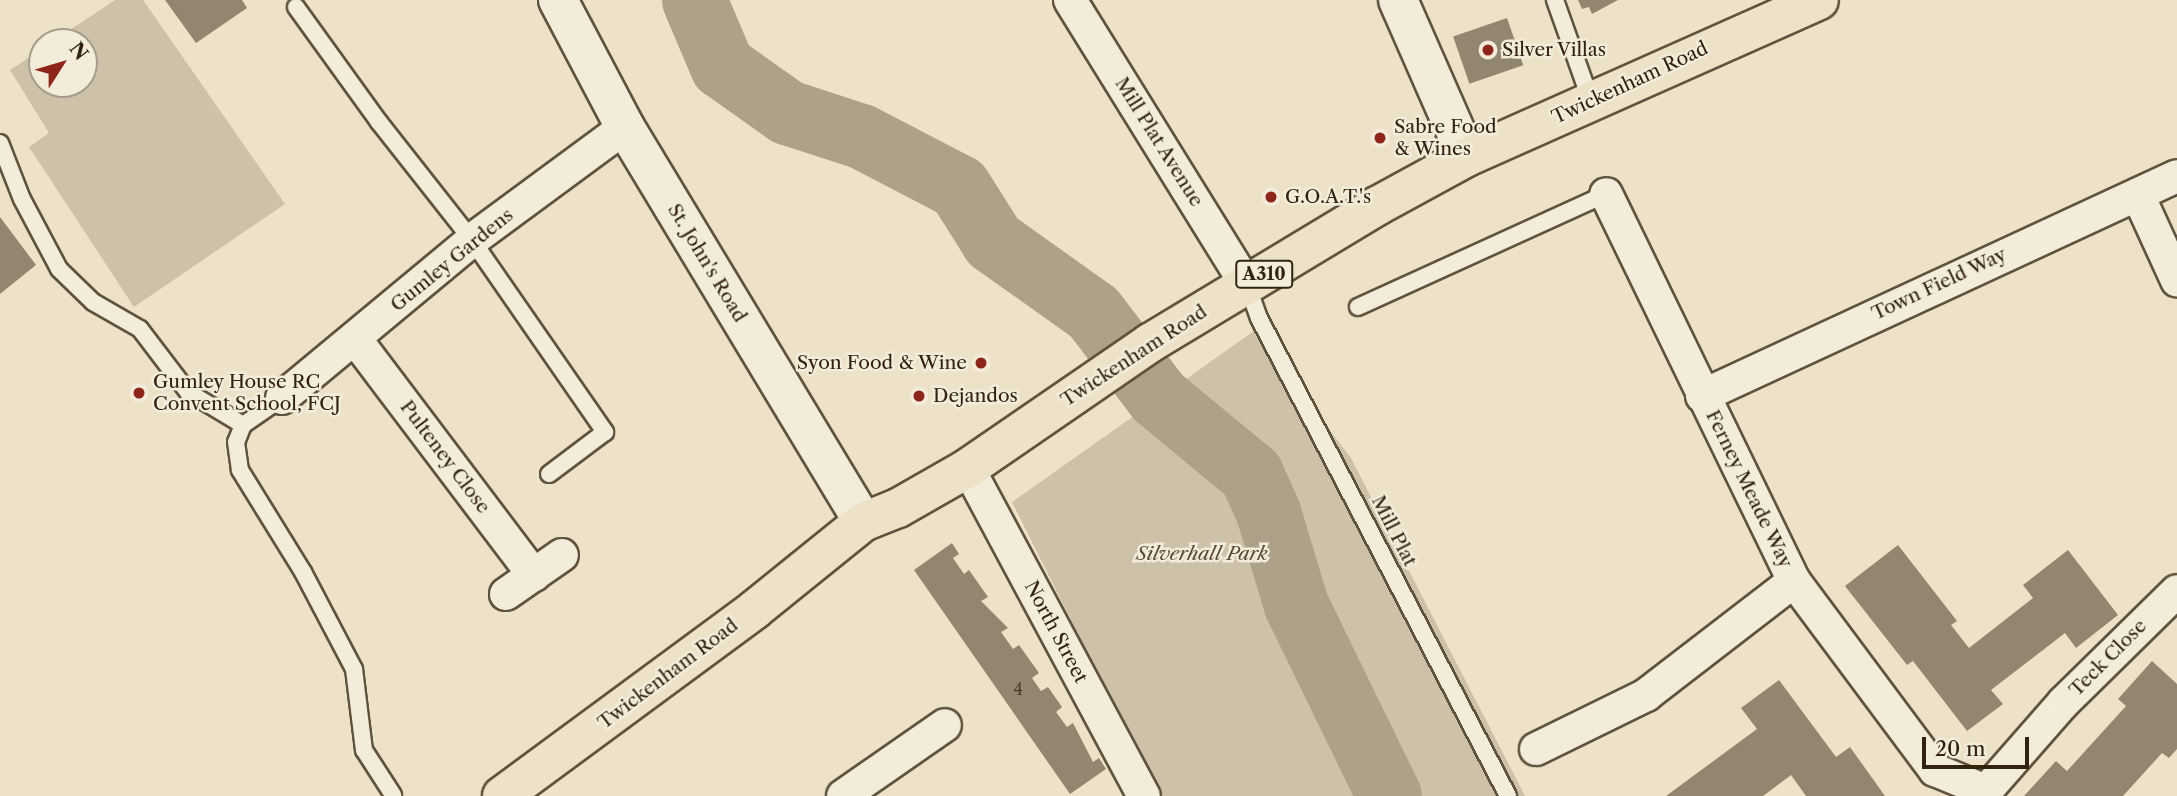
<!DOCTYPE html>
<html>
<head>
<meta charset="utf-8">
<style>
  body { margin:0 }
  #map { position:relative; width:2177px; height:796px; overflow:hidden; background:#ede2c8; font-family:"Libre Caslon Text",serif }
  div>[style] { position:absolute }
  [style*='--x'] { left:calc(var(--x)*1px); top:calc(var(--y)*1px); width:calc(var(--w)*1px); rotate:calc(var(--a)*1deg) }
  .green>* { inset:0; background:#cdc2a9 }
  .river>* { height:65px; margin:-32.5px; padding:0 32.5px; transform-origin:32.5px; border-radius:32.5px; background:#ada189 }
  .building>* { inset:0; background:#938670; transform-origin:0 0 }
  .roads { filter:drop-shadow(2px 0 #60533e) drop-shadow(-2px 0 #60533e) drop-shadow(0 2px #60533e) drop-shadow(0 -2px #60533e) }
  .service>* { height:16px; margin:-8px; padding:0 8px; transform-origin:8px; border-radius:8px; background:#f3ecdb }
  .minor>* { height:32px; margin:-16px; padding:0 16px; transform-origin:16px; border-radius:16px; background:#f3ecdb }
  .tertiary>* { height:38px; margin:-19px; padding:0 19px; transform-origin:19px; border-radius:19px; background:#f3ecdb }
  .secondary>* { height:38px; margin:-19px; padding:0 19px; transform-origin:19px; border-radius:19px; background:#f3ecdb }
  .primary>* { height:38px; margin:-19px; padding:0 19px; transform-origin:19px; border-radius:19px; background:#ede2c8 }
  .dots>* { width:19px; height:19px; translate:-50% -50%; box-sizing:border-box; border:4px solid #f3ecdb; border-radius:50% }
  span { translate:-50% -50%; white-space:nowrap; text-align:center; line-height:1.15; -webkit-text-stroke:5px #f3ecdb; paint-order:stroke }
  .number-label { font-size:16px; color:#4a3c28 }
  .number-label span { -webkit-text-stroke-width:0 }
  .shield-label span { padding:2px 5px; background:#f3ecdb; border:2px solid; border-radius:5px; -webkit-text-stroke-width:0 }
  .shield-label { font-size:18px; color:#312310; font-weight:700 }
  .poi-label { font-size:19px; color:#312310 }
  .left { translate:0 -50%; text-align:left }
  .right { translate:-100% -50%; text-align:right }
  .street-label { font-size:19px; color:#312310 }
  .park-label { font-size:19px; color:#584b36; font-style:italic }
  .north { position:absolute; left:28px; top:28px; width:70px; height:70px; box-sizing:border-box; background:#f3ecdb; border:2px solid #a59c8a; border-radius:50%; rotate:53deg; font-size:19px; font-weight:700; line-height:28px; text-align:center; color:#312310 }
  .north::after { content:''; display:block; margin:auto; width:24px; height:32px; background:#8f2418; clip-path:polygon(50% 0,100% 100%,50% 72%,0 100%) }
  .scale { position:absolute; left:1922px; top:737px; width:107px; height:32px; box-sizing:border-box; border:4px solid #312310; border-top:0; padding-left:9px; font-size:21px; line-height:24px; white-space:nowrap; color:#312310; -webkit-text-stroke:5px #f3ecdb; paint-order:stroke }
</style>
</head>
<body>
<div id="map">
  <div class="green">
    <div style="clip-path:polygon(115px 0,143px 0,285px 204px,134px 307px,29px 147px,49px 133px,10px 70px,42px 49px,42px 84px,84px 84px,84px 42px,52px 42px)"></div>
    <div style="clip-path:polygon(1254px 331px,1351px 458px,1525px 796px,1159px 796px,1012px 502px)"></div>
  </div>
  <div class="river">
    <div style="--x:694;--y:0;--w:72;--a:67"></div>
    <div style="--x:722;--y:66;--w:80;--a:35.3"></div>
    <div style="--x:787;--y:112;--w:78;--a:18"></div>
    <div style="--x:861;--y:136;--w:110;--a:27.5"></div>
    <div style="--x:959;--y:187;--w:64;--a:57.8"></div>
    <div style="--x:993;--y:241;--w:123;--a:35.4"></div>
    <div style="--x:1093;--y:312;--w:107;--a:52.6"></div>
    <div style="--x:1158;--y:397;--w:121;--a:39.6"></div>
    <div style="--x:1251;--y:474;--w:42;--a:65.9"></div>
    <div style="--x:1268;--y:512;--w:97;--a:73.2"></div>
    <div style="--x:1296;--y:605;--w:212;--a:64"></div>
  </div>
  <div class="building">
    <div style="clip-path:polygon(165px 0,242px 0,247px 8px,196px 43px)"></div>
    <div style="clip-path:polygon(1578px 0,1618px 0,1592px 14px,1589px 7px,1582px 9px)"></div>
    <div style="left:1507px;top:18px;width:50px;height:57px;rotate:71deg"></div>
    <div style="clip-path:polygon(0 217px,36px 265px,0 294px)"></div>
    <div style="clip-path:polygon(952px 543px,959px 554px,953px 558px,964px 574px,969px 570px,988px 597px,981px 601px,1008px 628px,1001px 632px,1013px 649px,1019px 645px,1039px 673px,1032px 678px,1041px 691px,1048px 687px,1062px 707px,1056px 712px,1067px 727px,1073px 723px,1093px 762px,1099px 758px,1106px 769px,1070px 794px,914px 570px)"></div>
    <div style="clip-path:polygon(1898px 545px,1957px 621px,1951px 625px,1969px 648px,2033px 598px,2023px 585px,2068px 550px,2118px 615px,2076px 648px,2065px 633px,1991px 690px,2003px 704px,1967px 731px,1913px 661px,1907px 665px,1845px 586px)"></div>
    <div style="clip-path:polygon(2152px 661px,2177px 684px,2177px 749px,2169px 758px,2162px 753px,2123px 796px,2024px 796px,2056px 761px,2067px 771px,2126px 706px,2118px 699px)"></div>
    <div style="clip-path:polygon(1779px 680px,1836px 757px,1850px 747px,1885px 796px,1806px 796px,1791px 775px,1763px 796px,1666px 796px,1757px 729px,1741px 708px)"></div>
  </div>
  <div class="roads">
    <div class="service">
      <div style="--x:1555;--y:0;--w:107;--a:70.4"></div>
      <div style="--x:296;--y:7;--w:142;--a:54.2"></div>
      <div style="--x:379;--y:122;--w:150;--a:51.8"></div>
      <div style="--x:472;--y:240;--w:234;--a:55.3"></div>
      <div style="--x:605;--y:432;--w:70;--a:143.1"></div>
      <div style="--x:0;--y:143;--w:60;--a:68.6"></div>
      <div style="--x:22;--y:199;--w:79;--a:62.1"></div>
      <div style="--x:59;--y:269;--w:47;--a:44.1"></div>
      <div style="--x:93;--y:302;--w:54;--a:29.9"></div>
      <div style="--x:140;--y:329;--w:79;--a:52.7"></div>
      <div style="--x:188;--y:392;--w:64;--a:31"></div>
      <div style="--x:243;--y:425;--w:47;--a:-34.7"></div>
      <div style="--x:1247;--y:285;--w:35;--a:70"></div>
      <div style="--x:1259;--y:318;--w:539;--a:62.48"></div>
      <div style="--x:1358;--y:307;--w:273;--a:-24.5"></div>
      <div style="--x:243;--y:425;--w:18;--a:112"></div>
      <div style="--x:236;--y:442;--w:28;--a:82"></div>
      <div style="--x:240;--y:470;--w:120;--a:58.3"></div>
      <div style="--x:303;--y:572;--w:110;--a:62.3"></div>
      <div style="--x:354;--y:669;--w:82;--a:83"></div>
      <div style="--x:364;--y:750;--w:54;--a:57.2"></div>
    </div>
    <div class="minor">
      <div style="--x:1070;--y:0;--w:335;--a:58.2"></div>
      <div style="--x:2138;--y:195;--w:94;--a:65.4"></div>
      <div style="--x:356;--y:340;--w:295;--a:52.9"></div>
      <div style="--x:1702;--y:396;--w:523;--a:-24.85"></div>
      <div style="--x:282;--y:398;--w:247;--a:-39.7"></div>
      <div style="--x:472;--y:240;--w:190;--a:-36.4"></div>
      <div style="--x:968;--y:468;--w:372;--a:61.8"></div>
      <div style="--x:1794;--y:581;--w:236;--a:53.3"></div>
      <div style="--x:1935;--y:770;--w:55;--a:22.4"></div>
      <div style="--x:1986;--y:791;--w:5;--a:90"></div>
      <div style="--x:506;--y:594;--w:68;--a:-34.9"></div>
      <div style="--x:1536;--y:749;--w:123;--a:-26.1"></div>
      <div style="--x:1646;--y:695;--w:187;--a:-37.6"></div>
      <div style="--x:1794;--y:581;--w:430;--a:-115.9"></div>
      <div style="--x:1986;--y:791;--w:118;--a:-48.8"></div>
      <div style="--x:2064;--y:702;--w:158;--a:-44.5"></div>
      <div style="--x:843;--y:796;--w:124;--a:-34.8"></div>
    </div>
    <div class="tertiary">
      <div style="--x:1398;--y:0;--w:171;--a:66.3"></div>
    </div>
    <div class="secondary">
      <div style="--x:558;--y:0;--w:144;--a:62.2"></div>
      <div style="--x:625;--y:127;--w:461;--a:58.9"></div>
    </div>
    <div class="primary">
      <div style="--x:502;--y:796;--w:313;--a:-36.4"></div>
      <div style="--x:754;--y:610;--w:140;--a:-38.9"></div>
      <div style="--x:863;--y:522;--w:38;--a:-22"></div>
      <div style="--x:898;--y:508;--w:81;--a:-29.7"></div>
      <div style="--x:968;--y:468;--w:221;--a:-34.5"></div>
      <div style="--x:1150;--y:343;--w:265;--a:-31.1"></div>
      <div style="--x:1377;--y:206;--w:102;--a:-28.6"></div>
      <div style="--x:1467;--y:157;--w:385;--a:-24"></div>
    </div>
  </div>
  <div class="dots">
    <div style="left:1488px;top:50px;background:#8f2418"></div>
    <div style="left:1380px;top:138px;background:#8f2418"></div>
    <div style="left:1271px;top:197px;background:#8f2418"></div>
    <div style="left:981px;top:363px;background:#8f2418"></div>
    <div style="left:139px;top:393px;background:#8f2418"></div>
    <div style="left:919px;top:396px;background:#8f2418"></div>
  </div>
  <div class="number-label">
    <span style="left:1018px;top:689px">4</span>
  </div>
  <div class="shield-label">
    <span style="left:1264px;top:274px">A310</span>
  </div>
  <div class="poi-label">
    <span class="left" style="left:1502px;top:50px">Silver Villas</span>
    <span class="left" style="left:1394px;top:138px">Sabre Food<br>&amp; Wines</span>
    <span class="left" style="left:1285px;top:197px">G.O.A.T.'s</span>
    <span class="right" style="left:967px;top:363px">Syon Food &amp; Wine</span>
    <span class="left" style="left:153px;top:393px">Gumley House RC<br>Convent School, FCJ</span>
    <span class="left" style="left:933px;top:396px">Dejandos</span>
  </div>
  <div class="street-label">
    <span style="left:1630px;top:83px;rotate:-25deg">Twickenham Road</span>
    <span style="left:1159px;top:142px;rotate:58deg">Mill Plat Avenue</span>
    <span style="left:452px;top:260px;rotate:-39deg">Gumley Gardens</span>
    <span style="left:707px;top:263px;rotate:59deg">St. John's Road</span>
    <span style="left:1939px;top:284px;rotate:-25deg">Town Field Way</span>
    <span style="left:1134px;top:356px;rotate:-33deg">Twickenham Road</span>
    <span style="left:445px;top:457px;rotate:53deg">Pulteney Close</span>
    <span style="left:1749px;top:489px;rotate:64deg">Ferney Meade Way</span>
    <span style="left:1394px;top:531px;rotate:63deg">Mill Plat</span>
    <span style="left:1056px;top:632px;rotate:62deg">North Street</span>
    <span style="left:2108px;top:658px;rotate:-45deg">Teck Close</span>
    <span style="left:668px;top:674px;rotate:-37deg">Twickenham Road</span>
  </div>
  <div class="park-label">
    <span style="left:1202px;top:554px">Silverhall Park</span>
  </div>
  <div class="north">N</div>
  <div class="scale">20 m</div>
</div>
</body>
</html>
